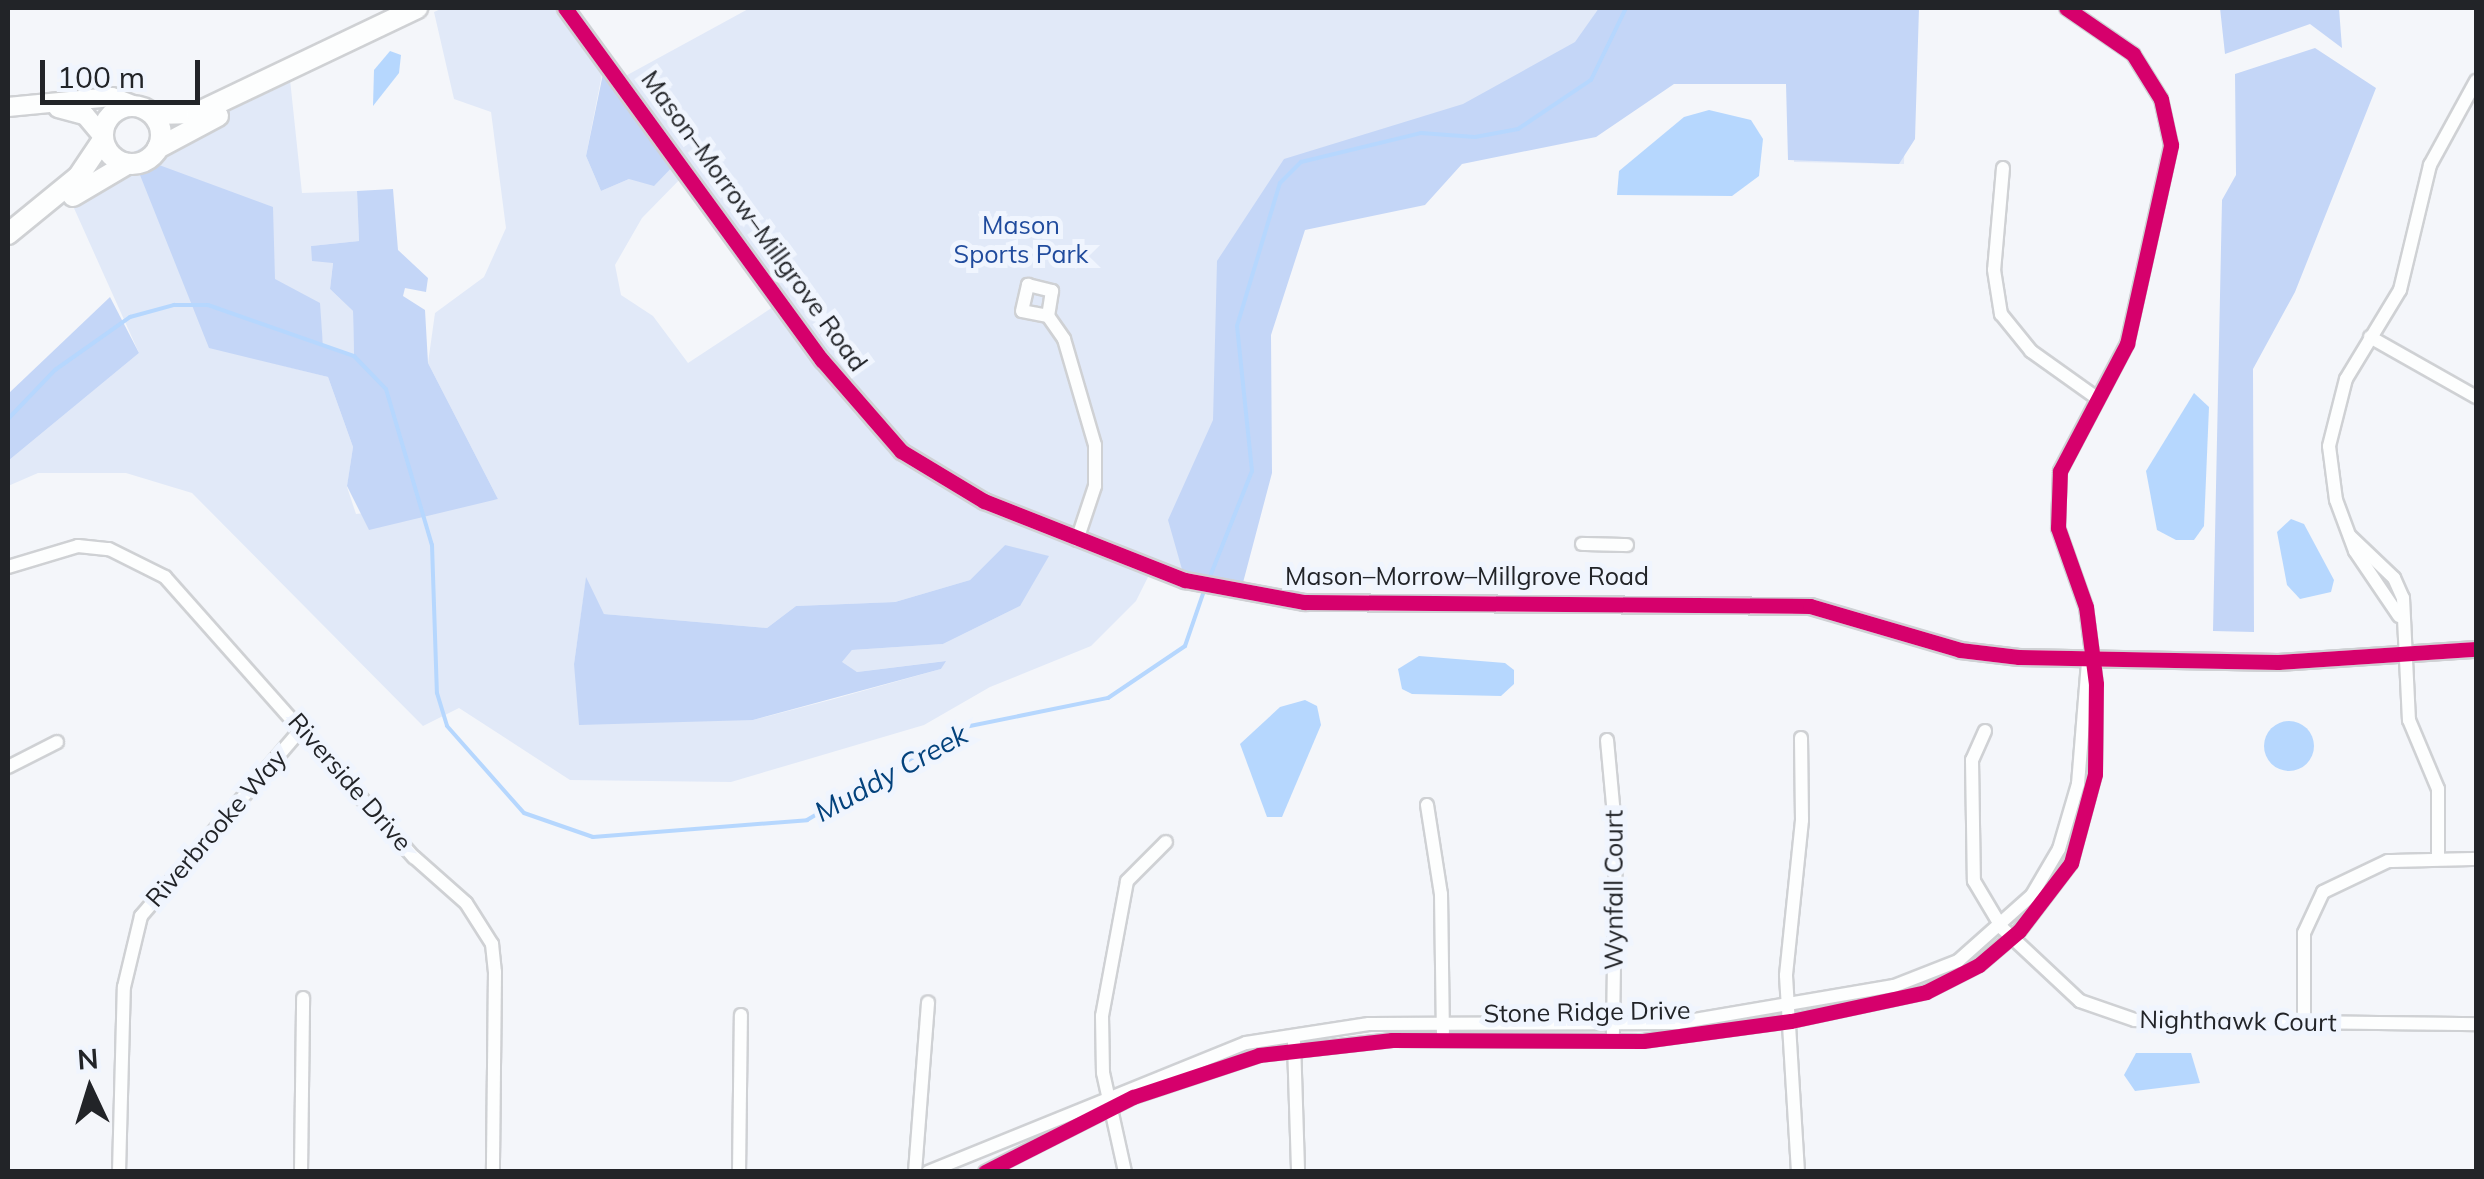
<!DOCTYPE html>
<html>
<head>
<meta charset="utf-8">
<style>
  body { margin:0 }
  #map { position:relative; width:2484px; height:1179px; overflow:hidden; background:#f4f6fa; font-family:Mulish,sans-serif }
  div>[style] { position:absolute }
  [style*='--x'] { left:calc(var(--x)*1px); top:calc(var(--y)*1px); width:calc(var(--w)*1px); rotate:calc(var(--a)*1deg) }
  .green>* { inset:0; background:#e1e9f8 }
  .forest>* { inset:0; background:#c4d6f7 }
  .water>* { inset:0; background:#b6d7fe }
  .round { border-radius:50% }
  .stream>* { height:4px; margin:-2px; padding:0 2px; transform-origin:2px; border-radius:2px; background:#b6d7fe }
  .roads { filter:drop-shadow(2px 0 #cfd1d4) drop-shadow(-2px 0 #cfd1d4) drop-shadow(0 2px #cfd1d4) drop-shadow(0 -2px #cfd1d4) }
  .minor>* { height:12px; margin:-6px; padding:0 6px; transform-origin:6px; border-radius:6px; background:#fdfefe }
  .tertiary>* { height:15px; margin:-7.5px; padding:0 7.5px; transform-origin:7.5px; border-radius:7.5px; background:#fdfefe }
  .secondary>* { height:18px; margin:-9px; padding:0 9px; transform-origin:9px; border-radius:9px; background:#fdfefe }
  .primary>* { height:20px; margin:-10px; padding:0 10px; transform-origin:10px; border-radius:10px; background:#fdfefe }
  .primary>.ring { margin:-10px; padding:0; box-sizing:content-box; background:none; border:20px solid #fdfefe; border-radius:50% }
  .cycleway>* { height:15px; margin:-7.5px; padding:0 7.5px; transform-origin:7.5px; border-radius:7.5px; background:#d6006c }
  span { translate:-50% -50%; white-space:nowrap; text-align:center; line-height:1.15; -webkit-text-stroke:10px #f0f5fe; paint-order:stroke }
  .street-label { font-size:25px; color:#222428 }
  .park-label { font-size:25px; color:#204b9d }
  .water-label { font-size:28px; color:#03427c; font-style:italic }
  .frame { position:absolute; inset:0; border:10px solid #222428; pointer-events:none }
  .north { position:absolute; left:40px; top:1039px; width:100px; height:100px; -webkit-text-stroke:8px #f0f5fe; paint-order:stroke; rotate:356deg; font-size:28px; font-weight:700; line-height:40px; text-align:center; color:#222428 }
  .north::after { content:''; display:block; margin:auto; width:35px; height:45px; background:#222428; clip-path:polygon(50% 0,100% 100%,50% 72%,0 100%) }
  .scale { position:absolute; left:40px; top:60px; width:160px; height:45px; box-sizing:border-box; border:5px solid #222428; border-top:0; padding-left:12px; font-size:30px; line-height:35px; white-space:nowrap; color:#222428; -webkit-text-stroke:8px #f0f5fe; paint-order:stroke }
</style>
</head>
<body>
<div id="map">
  <div class="green">
    <div style="clip-path:polygon(evenodd,443px 8px,561px 8px,603px 69px,586px 156px,601px 191px,629px 179px,620px 79px,750px 8px,1908px 8px,1904px 164px,1794px 162px,1796px 82px,1591px 80px,1301px 162px,1206px 586px,1152px 569px,1136px 601px,1091px 646px,990px 687px,924px 725px,731px 782px,570px 780px,459px 708px,423px 726px,192px 493px,126px 473px,38px 473px,8px 486px,8px 461px,139px 353px,69px 197px,124px 157px,289px 70px,302px 193px,357px 191px,359px 241px,311px 246px,333px 262px,330px 289px,353px 311px,354px 356px,323px 346px,319px 303px,209px 347px,328px 377px,353px 447px,347px 487px,356px 514px,498px 499px,428px 363px,435px 313px,484px 277px,506px 228px,491px 112px,454px 99px,434px 12px,443px 8px,685px 174px,779px 303px,688px 363px,653px 316px,621px 295px,615px 265px,642px 218px,685px 174px,443px 8px,1005px 545px,1020px 606px,943px 644px,852px 650px,841px 663px,857px 672px,945px 661px,941px 669px,834px 699px,753px 720px,574px 664px,586px 579px,604px 614px,767px 628px,796px 606px,895px 602px,970px 580px,1005px 545px)"></div>
  </div>
  <div class="forest">
    <div style="clip-path:polygon(1599px 8px,1919px 8px,1915px 139px,1899px 164px,1788px 160px,1786px 84px,1674px 84px,1596px 137px,1462px 164px,1425px 205px,1305px 230px,1271px 335px,1272px 473px,1240px 594px,1185px 580px,1168px 520px,1213px 420px,1217px 261px,1284px 159px,1463px 104px,1575px 42px)"></div>
    <div style="clip-path:polygon(2220px 8px,2339px 8px,2342px 48px,2310px 24px,2225px 54px)"></div>
    <div style="clip-path:polygon(2315px 48px,2376px 88px,2295px 292px,2253px 369px,2254px 632px,2213px 631px,2222px 200px,2236px 175px,2235px 74px)"></div>
    <div style="clip-path:polygon(604px 69px,677px 162px,654px 186px,629px 179px,601px 191px,586px 156px)"></div>
    <div style="clip-path:polygon(132px 155px,273px 207px,275px 279px,320px 303px,323px 346px,354px 356px,353px 311px,330px 289px,333px 263px,312px 261px,311px 246px,359px 241px,357px 191px,393px 189px,398px 250px,428px 278px,426px 292px,405px 288px,403px 296px,425px 310px,428px 363px,498px 499px,369px 530px,347px 486px,353px 447px,328px 377px,209px 348px)"></div>
    <div style="clip-path:polygon(110px 297px,139px 353px,8px 461px,8px 394px)"></div>
    <div style="clip-path:polygon(1005px 545px,1049px 556px,1020px 606px,943px 644px,852px 650px,842px 662px,857px 672px,946px 661px,941px 669px,753px 720px,579px 725px,574px 664px,586px 577px,604px 614px,767px 628px,796px 606px,895px 602px,970px 580px)"></div>
  </div>
  <div class="water">
    <div style="clip-path:polygon(390px 51px,401px 55px,399px 73px,373px 106px,374px 70px)"></div>
    <div style="clip-path:polygon(1709px 110px,1751px 120px,1763px 139px,1759px 176px,1732px 196px,1617px 195px,1619px 171px,1684px 117px)"></div>
    <div style="clip-path:polygon(2194px 393px,2209px 407px,2204px 526px,2194px 540px,2176px 540px,2157px 530px,2146px 471px)"></div>
    <div style="clip-path:polygon(2291px 519px,2304px 524px,2334px 580px,2331px 592px,2300px 599px,2287px 585px,2277px 532px)"></div>
    <div style="clip-path:polygon(1419px 656px,1505px 663px,1514px 670px,1514px 684px,1501px 696px,1412px 694px,1402px 689px,1398px 669px)"></div>
    <div style="clip-path:polygon(1305px 700px,1317px 706px,1321px 725px,1282px 817px,1267px 817px,1240px 744px,1280px 707px)"></div>
    <div class="round" style="left:2264px;top:721px;width:50px;height:50px"></div>
    <div style="clip-path:polygon(2136px 1053px,2191px 1053px,2200px 1083px,2135px 1091px,2124px 1075px)"></div>
  </div>
  <div class="stream">
    <div style="--x:8;--y:419;--w:68;--a:-46.2"></div>
    <div style="--x:55;--y:370;--w:92;--a:-35.2"></div>
    <div style="--x:130;--y:317;--w:46;--a:-15.3"></div>
    <div style="--x:174;--y:305;--w:34;--a:0"></div>
    <div style="--x:208;--y:305;--w:155;--a:19.3"></div>
    <div style="--x:354;--y:356;--w:46;--a:45.9"></div>
    <div style="--x:386;--y:389;--w:163;--a:73.6"></div>
    <div style="--x:432;--y:545;--w:148;--a:88.1"></div>
    <div style="--x:437;--y:693;--w:34;--a:73"></div>
    <div style="--x:447;--y:726;--w:116;--a:48.5"></div>
    <div style="--x:524;--y:813;--w:73;--a:19.2"></div>
    <div style="--x:593;--y:837;--w:215;--a:-4.5"></div>
    <div style="--x:807;--y:820;--w:183;--a:-30.5"></div>
    <div style="--x:965;--y:727;--w:146;--a:-11.5"></div>
    <div style="--x:1108;--y:698;--w:93;--a:-34"></div>
    <div style="--x:1185;--y:646;--w:61;--a:-71"></div>
    <div style="--x:1209;--y:579;--w:116;--a:-68.3"></div>
    <div style="--x:1252;--y:471;--w:146;--a:-95.9"></div>
    <div style="--x:1237;--y:326;--w:149;--a:-73.3"></div>
    <div style="--x:1280;--y:183;--w:30;--a:-45"></div>
    <div style="--x:1301;--y:162;--w:123;--a:-13.6"></div>
    <div style="--x:1421;--y:133;--w:54;--a:4.2"></div>
    <div style="--x:1475;--y:137;--w:44;--a:-10.5"></div>
    <div style="--x:1518;--y:129;--w:88;--a:-33.9"></div>
    <div style="--x:1591;--y:80;--w:80;--a:-64.1"></div>
  </div>
  <div class="roads">
    <div class="minor">
      <div style="--x:2003;--y:168;--w:102;--a:95"></div>
      <div style="--x:1994;--y:270;--w:45;--a:81"></div>
      <div style="--x:2001;--y:314;--w:48;--a:51"></div>
      <div style="--x:2031;--y:351;--w:81;--a:35.5"></div>
      <div style="--x:1048;--y:316;--w:26;--a:-169"></div>
      <div style="--x:1022;--y:311;--w:27;--a:-77"></div>
      <div style="--x:1028;--y:285;--w:25;--a:14"></div>
      <div style="--x:1052;--y:291;--w:25;--a:99"></div>
      <div style="--x:1048;--y:316;--w:28;--a:55"></div>
      <div style="--x:1064;--y:339;--w:110;--a:73.7"></div>
      <div style="--x:1095;--y:445;--w:41;--a:90"></div>
      <div style="--x:1095;--y:486;--w:57;--a:108.4"></div>
      <div style="--x:2370;--y:337;--w:122;--a:29.5"></div>
      <div style="--x:2350;--y:536;--w:61;--a:43.7"></div>
      <div style="--x:2394;--y:578;--w:22;--a:66"></div>
      <div style="--x:2403;--y:598;--w:122;--a:87.2"></div>
      <div style="--x:2409;--y:720;--w:75;--a:67.2"></div>
      <div style="--x:2438;--y:789;--w:70;--a:90"></div>
      <div style="--x:1582;--y:544;--w:45;--a:1.3"></div>
      <div style="--x:8;--y:567;--w:73;--a:-16.7"></div>
      <div style="--x:78;--y:546;--w:31;--a:6"></div>
      <div style="--x:109;--y:549;--w:63;--a:26.6"></div>
      <div style="--x:165;--y:577;--w:375;--a:48.4"></div>
      <div style="--x:414;--y:857;--w:69;--a:41.5"></div>
      <div style="--x:466;--y:903;--w:49;--a:57.6"></div>
      <div style="--x:492;--y:944;--w:28;--a:84"></div>
      <div style="--x:495;--y:972;--w:200;--a:90.6"></div>
      <div style="--x:2399;--y:616;--w:78;--a:-124.1"></div>
      <div style="--x:2355;--y:551;--w:54;--a:-110.4"></div>
      <div style="--x:2336;--y:500;--w:54;--a:-97.4"></div>
      <div style="--x:2329;--y:446;--w:69;--a:-75.8"></div>
      <div style="--x:2346;--y:379;--w:104;--a:-58.8"></div>
      <div style="--x:2400;--y:290;--w:129;--a:-76.5"></div>
      <div style="--x:2430;--y:165;--w:96;--a:-61.3"></div>
      <div style="--x:1985;--y:731;--w:32;--a:114"></div>
      <div style="--x:1972;--y:760;--w:121;--a:89.1"></div>
      <div style="--x:1974;--y:881;--w:55;--a:59.2"></div>
      <div style="--x:2002;--y:928;--w:107;--a:43.1"></div>
      <div style="--x:2080;--y:1001;--w:58;--a:19.1"></div>
      <div style="--x:2135;--y:1020;--w:341;--a:0.7"></div>
      <div style="--x:1607;--y:740;--w:97;--a:84.7"></div>
      <div style="--x:1616;--y:837;--w:196;--a:90.9"></div>
      <div style="--x:8;--y:767;--w:55;--a:-27"></div>
      <div style="--x:1427;--y:805;--w:90;--a:81.1"></div>
      <div style="--x:1441;--y:894;--w:138;--a:89.2"></div>
      <div style="--x:2304;--y:1023;--w:90;--a:-90"></div>
      <div style="--x:2304;--y:933;--w:45;--a:-65.1"></div>
      <div style="--x:2323;--y:892;--w:72;--a:-25.5"></div>
      <div style="--x:2388;--y:861;--w:88;--a:-1.3"></div>
      <div style="--x:1294;--y:1042;--w:130;--a:88.2"></div>
      <div style="--x:119;--y:1172;--w:185;--a:-88.5"></div>
      <div style="--x:124;--y:987;--w:73;--a:-76.5"></div>
      <div style="--x:141;--y:916;--w:249;--a:-49.4"></div>
      <div style="--x:301;--y:1172;--w:174;--a:-89.3"></div>
      <div style="--x:739;--y:1172;--w:157;--a:-89.3"></div>
      <div style="--x:915;--y:1172;--w:170;--a:-85.6"></div>
      <div style="--x:928;--y:1172;--w:343;--a:-22.1"></div>
      <div style="--x:1246;--y:1043;--w:124;--a:-8.8"></div>
      <div style="--x:1369;--y:1024;--w:308;--a:-0.2"></div>
      <div style="--x:1677;--y:1023;--w:220;--a:-9.7"></div>
      <div style="--x:1894;--y:986;--w:69;--a:-21.3"></div>
      <div style="--x:1958;--y:961;--w:99;--a:-41.7"></div>
      <div style="--x:2032;--y:895;--w:53;--a:-59.6"></div>
      <div style="--x:2059;--y:849;--w:68;--a:-73.7"></div>
      <div style="--x:2078;--y:784;--w:122;--a:-85.3"></div>
      <div style="--x:985;--y:1172;--w:166;--a:-26.9"></div>
      <div style="--x:1133;--y:1097;--w:133;--a:-18.4"></div>
      <div style="--x:1259;--y:1055;--w:134;--a:-6.4"></div>
      <div style="--x:1392;--y:1040;--w:251;--a:0.2"></div>
      <div style="--x:1643;--y:1041;--w:149;--a:-7.7"></div>
      <div style="--x:1791;--y:1021;--w:138;--a:-12.1"></div>
      <div style="--x:1926;--y:992;--w:59;--a:-27"></div>
      <div style="--x:1979;--y:965;--w:52;--a:-40.4"></div>
      <div style="--x:2019;--y:931;--w:86;--a:-52.6"></div>
      <div style="--x:2071;--y:863;--w:92;--a:-74.9"></div>
      <div style="--x:2095;--y:774;--w:90;--a:-89.4"></div>
      <div style="--x:2096;--y:684;--w:78;--a:-97.4"></div>
      <div style="--x:2086;--y:607;--w:84;--a:-109.5"></div>
      <div style="--x:2058;--y:528;--w:57;--a:-88"></div>
      <div style="--x:2060;--y:471;--w:144;--a:-62.2"></div>
      <div style="--x:2127;--y:344;--w:204;--a:-77.5"></div>
      <div style="--x:2171;--y:145;--w:47;--a:-102.3"></div>
      <div style="--x:2161;--y:99;--w:53;--a:-121.9"></div>
      <div style="--x:2133;--y:54;--w:81;--a:-145.5"></div>
      <div style="--x:1125;--y:1172;--w:101;--a:-102.5"></div>
      <div style="--x:1103;--y:1073;--w:57;--a:-91"></div>
      <div style="--x:1102;--y:1016;--w:137;--a:-79.5"></div>
      <div style="--x:1127;--y:881;--w:55;--a:-45"></div>
      <div style="--x:1798;--y:1172;--w:197;--a:-93.5"></div>
      <div style="--x:1786;--y:975;--w:156;--a:-84.1"></div>
      <div style="--x:1802;--y:820;--w:82;--a:-90.7"></div>
    </div>
    <div class="tertiary">
      <div style="--x:565;--y:8;--w:436;--a:53.9"></div>
      <div style="--x:822;--y:360;--w:121;--a:49"></div>
      <div style="--x:901;--y:451;--w:97;--a:31.1"></div>
      <div style="--x:984;--y:501;--w:216;--a:21.5"></div>
      <div style="--x:1185;--y:580;--w:121;--a:10.5"></div>
      <div style="--x:1304;--y:602;--w:506;--a:0.45"></div>
      <div style="--x:1810;--y:606;--w:156;--a:16.3"></div>
      <div style="--x:1960;--y:650;--w:59;--a:6.8"></div>
      <div style="--x:2019;--y:657;--w:259;--a:1.1"></div>
      <div style="--x:2278;--y:662;--w:198;--a:-3.8"></div>
    </div>
    <div class="secondary">
      <div style="--x:8;--y:107;--w:104;--a:-5.5"></div>
      <div style="--x:112;--y:97;--w:22;--a:21"></div>
      <div style="--x:58;--y:108;--w:28;--a:15"></div>
      <div style="--x:85;--y:115;--w:26;--a:50"></div>
    </div>
    <div class="primary">
      <div class="ring" style="left:103px;top:106px;width:38px;height:38px"></div>
      <div style="--x:153;--y:114;--w:44;--a:-1.3"></div>
      <div style="--x:197;--y:113;--w:244;--a:-25.5"></div>
      <div style="--x:158;--y:148;--w:68;--a:-28.1"></div>
      <div style="--x:73;--y:196;--w:63;--a:-30.7"></div>
      <div style="--x:8;--y:234;--w:90;--a:-39.2"></div>
      <div style="--x:78;--y:177;--w:45;--a:-56"></div>
    </div>
  </div>
  <div class="cycleway">
    <div style="--x:565;--y:8;--w:436;--a:53.9"></div>
    <div style="--x:822;--y:360;--w:121;--a:49"></div>
    <div style="--x:901;--y:451;--w:97;--a:31.1"></div>
    <div style="--x:984;--y:501;--w:216;--a:21.5"></div>
    <div style="--x:1185;--y:580;--w:121;--a:10.5"></div>
    <div style="--x:1304;--y:602;--w:506;--a:0.45"></div>
    <div style="--x:1810;--y:606;--w:156;--a:16.3"></div>
    <div style="--x:1960;--y:650;--w:59;--a:6.8"></div>
    <div style="--x:2019;--y:657;--w:259;--a:1.1"></div>
    <div style="--x:2278;--y:662;--w:198;--a:-3.8"></div>
    <div style="--x:985;--y:1172;--w:166;--a:-26.9"></div>
    <div style="--x:1133;--y:1097;--w:133;--a:-18.4"></div>
    <div style="--x:1259;--y:1055;--w:134;--a:-6.4"></div>
    <div style="--x:1392;--y:1040;--w:251;--a:0.2"></div>
    <div style="--x:1643;--y:1041;--w:149;--a:-7.7"></div>
    <div style="--x:1791;--y:1021;--w:138;--a:-12.1"></div>
    <div style="--x:1926;--y:992;--w:59;--a:-27"></div>
    <div style="--x:1979;--y:965;--w:52;--a:-40.4"></div>
    <div style="--x:2019;--y:931;--w:86;--a:-52.6"></div>
    <div style="--x:2071;--y:863;--w:92;--a:-74.9"></div>
    <div style="--x:2095;--y:774;--w:90;--a:-89.4"></div>
    <div style="--x:2096;--y:684;--w:78;--a:-97.4"></div>
    <div style="--x:2086;--y:607;--w:84;--a:-109.5"></div>
    <div style="--x:2058;--y:528;--w:57;--a:-88"></div>
    <div style="--x:2060;--y:471;--w:144;--a:-62.2"></div>
    <div style="--x:2127;--y:344;--w:204;--a:-77.5"></div>
    <div style="--x:2171;--y:145;--w:47;--a:-102.3"></div>
    <div style="--x:2161;--y:99;--w:53;--a:-121.9"></div>
    <div style="--x:2133;--y:54;--w:81;--a:-145.5"></div>
  </div>
  <div class="street-label">
    <span style="left:754px;top:221px;rotate:54deg">Mason–Morrow–Millgrove Road</span>
    <span style="left:1467px;top:576px">Mason–Morrow–Millgrove Road</span>
    <span style="left:350px;top:782px;rotate:49deg">Riverside Drive</span>
    <span style="left:216px;top:828px;rotate:-49deg">Riverbrooke Way</span>
    <span style="left:1614px;top:890px;rotate:-90deg">Wynfall Court</span>
    <span style="left:1587px;top:1012px;rotate:-1deg">Stone Ridge Drive</span>
    <span style="left:2238px;top:1021px;rotate:1deg">Nighthawk Court</span>
  </div>
  <div class="park-label">
    <span style="left:1021px;top:240px">Mason<br>Sports Park</span>
  </div>
  <div class="water-label">
    <span style="left:891px;top:773px;rotate:-29deg">Muddy Creek</span>
  </div>
  <div class="frame"></div>
  <div class="north">N</div>
  <div class="scale">100 m</div>
</div>
</body>
</html>
